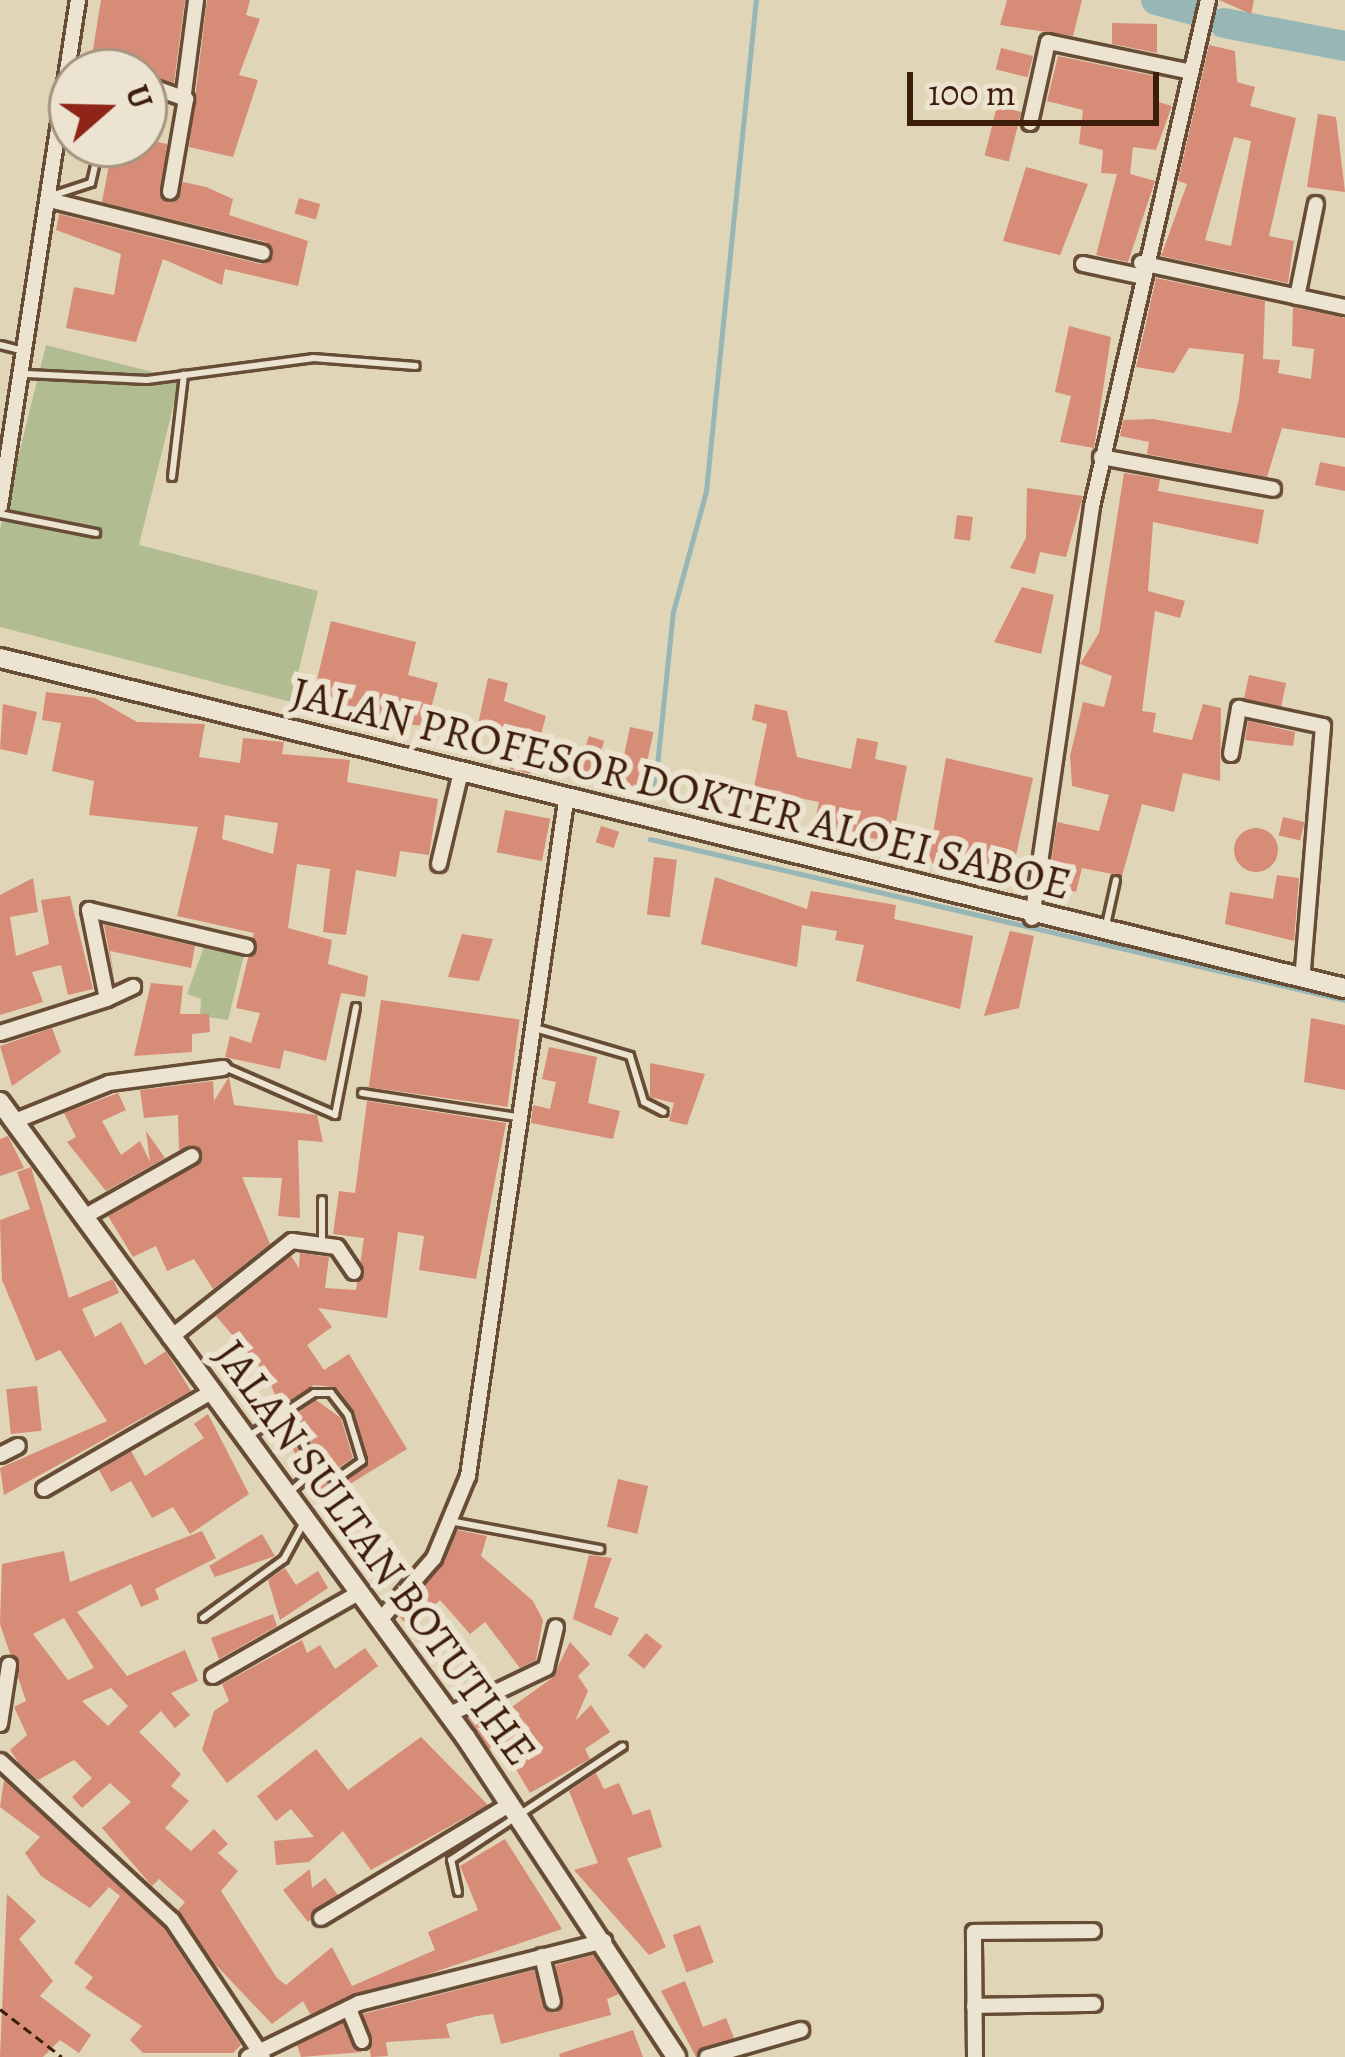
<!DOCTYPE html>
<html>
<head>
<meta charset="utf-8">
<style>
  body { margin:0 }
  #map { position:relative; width:1345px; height:2057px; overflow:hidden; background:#e1d5b8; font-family:Alegreya,serif }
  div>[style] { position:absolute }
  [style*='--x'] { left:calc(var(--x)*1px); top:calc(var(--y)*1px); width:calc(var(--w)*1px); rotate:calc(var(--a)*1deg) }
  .green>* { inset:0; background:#b1bd90 }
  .stream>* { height:4.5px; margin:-2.25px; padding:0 2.25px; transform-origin:2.25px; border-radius:2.25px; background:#97b7b7 }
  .river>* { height:30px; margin:-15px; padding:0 15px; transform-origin:15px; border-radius:15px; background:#97b7b7 }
  .building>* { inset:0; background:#d68c76; transform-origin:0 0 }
  .round { border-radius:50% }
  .path>* { height:3px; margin-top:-1.5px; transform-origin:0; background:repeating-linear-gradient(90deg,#3e1e0a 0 9px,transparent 0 15px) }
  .roads { filter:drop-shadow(3px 0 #674c36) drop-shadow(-3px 0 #674c36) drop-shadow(0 3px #674c36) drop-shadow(0 -3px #674c36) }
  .lane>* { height:6px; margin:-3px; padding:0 3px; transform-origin:3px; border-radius:3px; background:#ece4d1 }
  .street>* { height:14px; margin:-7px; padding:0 7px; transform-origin:7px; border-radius:7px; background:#ece4d1 }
  .secondary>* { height:18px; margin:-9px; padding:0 9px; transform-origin:9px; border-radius:9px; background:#ece4d1 }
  span { translate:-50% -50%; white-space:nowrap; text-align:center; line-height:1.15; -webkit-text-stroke:12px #ece4d1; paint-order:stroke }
  .street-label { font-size:45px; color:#3e1e0a }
  .north { position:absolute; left:48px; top:48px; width:120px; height:120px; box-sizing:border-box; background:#ece4d1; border:3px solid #a69581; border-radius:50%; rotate:70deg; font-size:33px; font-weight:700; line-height:48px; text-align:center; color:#3e1e0a }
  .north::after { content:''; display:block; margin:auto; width:42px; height:54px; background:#8f2418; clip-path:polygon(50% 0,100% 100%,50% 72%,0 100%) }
  .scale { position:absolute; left:907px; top:72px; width:252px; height:54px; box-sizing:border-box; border:6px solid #3e1e0a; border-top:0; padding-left:15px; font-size:36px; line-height:42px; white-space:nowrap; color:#3e1e0a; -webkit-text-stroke:9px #ece4d1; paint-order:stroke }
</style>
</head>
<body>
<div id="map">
  <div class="green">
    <div style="clip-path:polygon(46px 345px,180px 379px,139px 545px,318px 591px,291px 702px,0 627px,0 530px)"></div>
    <div style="clip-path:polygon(205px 944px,245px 951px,228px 1020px,200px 1016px,201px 999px,187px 994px)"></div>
  </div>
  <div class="stream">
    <div style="--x:655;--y:785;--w:174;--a:-84.1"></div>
    <div style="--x:673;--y:612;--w:125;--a:-74.7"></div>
    <div style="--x:706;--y:491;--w:494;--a:-84.2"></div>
    <div style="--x:650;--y:839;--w:713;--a:13.04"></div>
  </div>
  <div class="river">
    <div style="--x:1156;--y:0;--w:39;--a:15"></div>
    <div style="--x:1224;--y:23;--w:123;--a:10.8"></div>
  </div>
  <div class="building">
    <div style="clip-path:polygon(101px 0,185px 0,174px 83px,90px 68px)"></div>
    <div style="clip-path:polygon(207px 0,250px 0,246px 15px,260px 19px,239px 75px,258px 80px,233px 157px,189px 147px)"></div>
    <div style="clip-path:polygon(1007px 0,1082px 0,1073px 36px,1000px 25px)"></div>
    <div style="clip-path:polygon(1219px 0,1254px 0,1251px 14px)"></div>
    <div style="clip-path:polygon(1112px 23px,1157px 24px,1157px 53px,1112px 44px)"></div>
    <div style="clip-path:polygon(evenodd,1209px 45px,1235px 51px,1237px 82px,1255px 87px,1250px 106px,1296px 118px,1269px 236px,1294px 241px,1288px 283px,1161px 256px,1187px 184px,1178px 181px,1209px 45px,1234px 137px,1251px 141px,1231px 246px,1205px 240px,1234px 137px)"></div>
    <div style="left:1001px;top:48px;width:33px;height:22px;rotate:14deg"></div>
    <div style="clip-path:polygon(1058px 56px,1159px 77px,1155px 101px,1172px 106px,1156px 150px,1133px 147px,1130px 174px,1155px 181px,1128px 262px,1096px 255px,1117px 174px,1101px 173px,1103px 150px,1079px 144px,1083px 110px,1047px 101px)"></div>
    <div style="left:997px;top:106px;width:25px;height:51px;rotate:14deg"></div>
    <div style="clip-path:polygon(1318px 114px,1336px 117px,1345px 192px,1307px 187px)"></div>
    <div style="clip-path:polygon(144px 139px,167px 144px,164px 201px,178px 200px,183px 182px,206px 187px,233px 199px,229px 215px,308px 241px,298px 286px,225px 269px,222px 285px,163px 259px,136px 342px,66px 328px,74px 287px,114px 295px,121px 254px,56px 230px,59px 214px,260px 264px,273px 257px,266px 242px,102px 202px,113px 144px)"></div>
    <div style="clip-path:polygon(1026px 167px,1088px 184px,1060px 255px,1003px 241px)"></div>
    <div style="left:299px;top:198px;width:22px;height:16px;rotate:16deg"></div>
    <div style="clip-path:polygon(1156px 278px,1265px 301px,1263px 359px,1280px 360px,1278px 373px,1311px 379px,1314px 349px,1292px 346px,1293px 307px,1345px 318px,1345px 438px,1282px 428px,1267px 477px,1147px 454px,1149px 442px,1120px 436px,1123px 420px,1153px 419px,1231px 433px,1239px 399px,1244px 354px,1189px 348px,1174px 373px,1136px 367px)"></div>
    <div style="clip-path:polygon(1069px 326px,1111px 337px,1094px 448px,1060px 442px,1071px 396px,1055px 392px)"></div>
    <div style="clip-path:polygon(1320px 462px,1345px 467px,1345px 491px,1315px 485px)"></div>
    <div style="clip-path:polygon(1124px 473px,1160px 479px,1158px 491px,1264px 510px,1258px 544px,1153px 522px,1148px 591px,1185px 601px,1180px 618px,1155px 611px,1142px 711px,1156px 713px,1153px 732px,1192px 740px,1203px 704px,1221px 708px,1220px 781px,1183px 773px,1174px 812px,1142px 804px,1122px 876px,1082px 868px,1076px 892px,1048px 885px,1057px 822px,1099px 831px,1109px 795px,1072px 786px,1070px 756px,1083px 702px,1104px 707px,1112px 676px,1080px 664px,1099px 633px)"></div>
    <div style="clip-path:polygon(1027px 488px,1083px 496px,1066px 557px,1040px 552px,1035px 574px,1010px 568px,1026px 538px)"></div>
    <div style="left:957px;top:515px;width:16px;height:24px;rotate:7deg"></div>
    <div style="clip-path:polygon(1022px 587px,1054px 595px,1041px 654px,994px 642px)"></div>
    <div style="clip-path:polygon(331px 621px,416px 642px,408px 675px,438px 683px,426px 726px,331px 718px,338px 698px,314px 692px)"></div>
    <div style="left:1249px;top:675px;width:38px;height:24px;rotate:12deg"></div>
    <div style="clip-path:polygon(488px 678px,508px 683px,504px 701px,546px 716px,530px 774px,510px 769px,515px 753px,495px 747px,498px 734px,477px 729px)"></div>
    <div style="clip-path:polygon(evenodd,46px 692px,95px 698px,137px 722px,205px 724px,199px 757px,240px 763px,243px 738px,284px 742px,282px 754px,350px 760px,347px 782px,438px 799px,429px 855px,400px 851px,396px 877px,356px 870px,346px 935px,323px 932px,330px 869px,297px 864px,288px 928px,332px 940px,328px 964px,368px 976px,365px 997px,341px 993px,326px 1061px,284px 1050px,280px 1069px,225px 1057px,230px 1036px,251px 1043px,260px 1013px,236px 1008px,254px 933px,177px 916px,198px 827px,89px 815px,94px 781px,52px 771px,61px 723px,42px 720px,46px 692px,225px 815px,278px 823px,273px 854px,222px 839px,225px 815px)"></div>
    <div style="clip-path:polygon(3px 704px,37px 712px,27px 755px,0 749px)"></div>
    <div style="clip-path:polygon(755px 704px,787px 711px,797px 757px,851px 769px,857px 738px,878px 742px,875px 759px,907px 766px,892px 842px,844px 833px,839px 850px,810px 840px,819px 802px,789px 796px,784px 818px,749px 811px,767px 724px,752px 720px)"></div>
    <div style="clip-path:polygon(1248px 721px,1295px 732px,1293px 746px,1245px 740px)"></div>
    <div style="left:630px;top:727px;width:24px;height:58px;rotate:12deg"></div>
    <div style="left:589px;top:736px;width:16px;height:46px;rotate:18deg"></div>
    <div style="clip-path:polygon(946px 758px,1033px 778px,1013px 869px,928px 863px)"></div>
    <div style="left:505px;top:810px;width:46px;height:43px;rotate:11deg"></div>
    <div style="left:1283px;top:817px;width:22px;height:19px;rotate:13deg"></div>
    <div style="left:601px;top:826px;width:19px;height:17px;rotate:18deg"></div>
    <div class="round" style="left:1234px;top:828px;width:44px;height:44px"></div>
    <div style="left:654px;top:857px;width:23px;height:58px;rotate:7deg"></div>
    <div style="clip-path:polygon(1277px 875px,1299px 878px,1294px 941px,1225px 924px,1230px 892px,1273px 899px)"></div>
    <div style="clip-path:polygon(715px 877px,807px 909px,811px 891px,896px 905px,894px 919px,973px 936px,960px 1009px,856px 981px,864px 945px,835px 940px,837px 931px,802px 925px,797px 967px,701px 944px)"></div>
    <div style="clip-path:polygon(33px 878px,38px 912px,10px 917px,16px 956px,49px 944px,41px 900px,70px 896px,93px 989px,68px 995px,61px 965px,32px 972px,43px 1002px,0 1015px,0 895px)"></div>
    <div style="clip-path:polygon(104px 925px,195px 946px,191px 968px,110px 951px,115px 983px)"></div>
    <div style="clip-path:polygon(1010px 931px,1034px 936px,1019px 1008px,984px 1016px)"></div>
    <div style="clip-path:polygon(462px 934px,493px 939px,479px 981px,448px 977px)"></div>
    <div style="clip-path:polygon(151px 983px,183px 986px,180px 1014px,209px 1014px,210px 1032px,192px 1034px,192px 1052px,134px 1056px)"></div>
    <div style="left:381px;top:1000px;width:140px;height:88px;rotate:8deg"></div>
    <div style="clip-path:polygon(1311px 1018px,1345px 1025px,1345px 1090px,1304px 1082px)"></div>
    <div style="clip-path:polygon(52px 1028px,61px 1052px,12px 1086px,0 1046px)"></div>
    <div style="clip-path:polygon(549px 1047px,597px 1057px,588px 1103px,620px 1111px,613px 1139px,531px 1123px,533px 1105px,550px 1109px,556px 1082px,542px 1079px)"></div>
    <div style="clip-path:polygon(650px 1063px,705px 1074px,687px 1125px,669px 1121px,674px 1103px,650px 1097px)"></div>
    <div style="clip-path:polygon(229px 1077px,234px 1105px,317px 1115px,323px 1142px,298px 1140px,300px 1218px,278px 1216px,282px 1178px,242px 1177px,270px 1244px,213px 1289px,194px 1259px,167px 1271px,156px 1246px,133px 1257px,108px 1216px,203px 1157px,197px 1146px,179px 1150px,178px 1115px,144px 1118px,140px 1090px,213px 1081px,214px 1101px)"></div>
    <div style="clip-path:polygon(118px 1093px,126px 1110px,102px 1121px,121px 1155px,140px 1141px,150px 1162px,146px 1131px,165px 1158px,106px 1191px,67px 1142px,76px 1137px,64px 1113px)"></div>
    <div style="clip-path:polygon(367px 1101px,506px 1123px,476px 1279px,419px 1270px,424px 1236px,398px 1232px,387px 1318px,318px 1308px,332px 1327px,307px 1345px,324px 1370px,349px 1354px,407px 1449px,324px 1500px,316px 1479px,338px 1486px,368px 1465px,354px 1411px,335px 1387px,314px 1385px,270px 1413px,277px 1399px,266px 1374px,216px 1316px,291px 1256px,299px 1268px,300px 1253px,329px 1257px,325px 1288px,356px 1290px,364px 1238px,333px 1234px,339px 1191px,355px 1193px)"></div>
    <div style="clip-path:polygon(8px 1136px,24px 1168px,0 1176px,0 1139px)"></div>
    <div style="clip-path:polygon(31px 1167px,69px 1298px,113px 1279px,119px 1293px,82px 1309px,95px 1337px,121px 1322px,145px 1365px,166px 1351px,191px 1391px,4px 1495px,0 1468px,107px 1421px,60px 1350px,36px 1361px,2px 1280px,0 1220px,30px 1209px,17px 1172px)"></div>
    <div style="left:37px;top:1386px;width:45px;height:31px;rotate:84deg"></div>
    <div style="clip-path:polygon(316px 1400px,341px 1418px,353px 1458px,335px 1470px,321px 1464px,298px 1413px)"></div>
    <div style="clip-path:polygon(208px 1414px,249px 1494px,190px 1534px,173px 1507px,152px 1518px,131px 1481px,111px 1492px,99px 1470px,131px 1451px,145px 1476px,204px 1438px,194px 1424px)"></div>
    <div style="clip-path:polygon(285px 1421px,306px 1468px,305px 1469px,278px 1426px)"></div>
    <div style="left:618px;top:1479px;width:31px;height:49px;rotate:13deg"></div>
    <div style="clip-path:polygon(458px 1530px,487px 1536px,481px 1556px,533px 1601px,543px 1620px,536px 1660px,520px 1668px,485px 1622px,470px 1634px,440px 1600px,409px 1628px,399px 1616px)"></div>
    <div style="clip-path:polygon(evenodd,202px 1531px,216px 1558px,155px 1589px,159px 1599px,141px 1607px,131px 1584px,77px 1612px,127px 1676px,185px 1650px,198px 1681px,171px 1693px,190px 1715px,175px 1728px,161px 1711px,139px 1732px,181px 1774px,171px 1786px,189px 1801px,165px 1828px,191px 1851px,214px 1829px,228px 1844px,218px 1853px,238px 1871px,221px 1891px,277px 1978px,286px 1985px,332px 1947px,352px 1986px,435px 1950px,428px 1932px,478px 1910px,460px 1866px,505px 1839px,562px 1929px,310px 2014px,303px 2001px,272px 2024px,215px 1964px,178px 1910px,185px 1902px,159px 1879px,152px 1886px,102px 1828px,131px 1802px,110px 1783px,82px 1808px,72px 1797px,92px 1778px,74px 1760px,38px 1780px,19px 1763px,10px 1750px,27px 1735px,14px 1707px,26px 1701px,0 1624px,2px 1564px,64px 1551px,70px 1582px,202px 1531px,64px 1618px,94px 1668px,68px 1680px,33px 1634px,64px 1618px,202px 1531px,111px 1688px,128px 1706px,108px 1726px,82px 1701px,111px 1688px)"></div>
    <div style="clip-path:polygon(262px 1534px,275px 1556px,215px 1577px,209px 1566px)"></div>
    <div style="clip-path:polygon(589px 1555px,612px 1558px,594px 1607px,619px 1618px,611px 1636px,573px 1619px)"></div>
    <div style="clip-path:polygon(285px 1568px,296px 1585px,318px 1571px,328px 1588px,280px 1620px,268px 1580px)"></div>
    <div style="clip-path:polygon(273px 1614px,277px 1626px,219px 1659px,211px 1638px)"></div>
    <div style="left:646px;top:1633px;width:21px;height:29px;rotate:39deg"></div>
    <div style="clip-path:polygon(302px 1640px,307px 1653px,320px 1645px,335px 1669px,365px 1648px,378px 1666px,227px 1783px,202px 1750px,214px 1711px,229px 1701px,222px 1684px)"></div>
    <div style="clip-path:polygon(570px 1642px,590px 1664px,578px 1676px,588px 1691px,575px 1721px,591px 1705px,610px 1732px,585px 1749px,590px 1759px,530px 1793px,500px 1742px,490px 1750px,468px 1718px,479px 1712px,488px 1724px,552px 1678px)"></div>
    <div style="clip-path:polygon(421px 1737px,488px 1805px,371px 1870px,343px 1831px,309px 1862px,276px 1865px,274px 1841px,314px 1837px,291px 1809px,276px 1821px,257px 1796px,316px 1749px,348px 1790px)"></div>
    <div style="clip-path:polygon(596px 1773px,604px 1789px,619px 1783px,633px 1815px,650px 1809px,662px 1847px,627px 1858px,666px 1947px,649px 1955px,574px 1870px,598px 1863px,569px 1791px)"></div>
    <div style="clip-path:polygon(4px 1780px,163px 1927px,241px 2045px,233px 2053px,143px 2053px,130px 2040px,142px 2026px,85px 1988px,93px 1977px,74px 1963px,120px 1896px,109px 1887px,90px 1908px,41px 1876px,25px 1853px,40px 1837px,0 1807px)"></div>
    <div style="clip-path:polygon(310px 1869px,312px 1888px,325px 1878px,338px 1895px,308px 1922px,283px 1890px)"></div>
    <div style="clip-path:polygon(7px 1894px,36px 1921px,19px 1939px,53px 1981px,40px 1996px,91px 2035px,79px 2053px,60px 2040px,43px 2057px,0 2057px)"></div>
    <div style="left:700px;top:1925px;width:40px;height:29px;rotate:70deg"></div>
    <div style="clip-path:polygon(593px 1955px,619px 1994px,607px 1999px,611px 2015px,501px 2044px,493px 2014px,477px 2016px,446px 2024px,450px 2038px,386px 2042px,388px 2056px,371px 2057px,363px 2014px,534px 1970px,544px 2009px,557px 2013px,556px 1965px)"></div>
    <div style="clip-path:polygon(685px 1981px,703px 2027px,726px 2018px,734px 2038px,696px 2057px,661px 1991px)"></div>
    <div style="clip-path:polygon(343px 2023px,362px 2052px,301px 2057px,297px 2045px)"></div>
    <div style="clip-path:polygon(633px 2030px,643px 2057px,560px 2057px,559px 2054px)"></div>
  </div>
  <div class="path">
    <div style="--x:0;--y:2009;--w:78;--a:37.7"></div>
  </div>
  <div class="roads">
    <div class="lane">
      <div style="--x:54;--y:195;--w:39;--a:-18"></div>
      <div style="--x:91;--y:183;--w:40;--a:-77"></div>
      <div style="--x:0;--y:345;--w:21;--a:14"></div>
      <div style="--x:27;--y:374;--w:120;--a:2.9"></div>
      <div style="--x:147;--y:380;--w:167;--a:-7.5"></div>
      <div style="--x:313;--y:358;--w:103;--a:4.4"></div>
      <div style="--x:172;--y:477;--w:103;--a:-83.3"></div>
      <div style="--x:0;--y:514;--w:98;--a:11.2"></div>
      <div style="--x:1106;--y:925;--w:46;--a:-77.5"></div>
      <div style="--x:535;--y:1028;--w:99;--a:16.4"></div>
      <div style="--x:630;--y:1056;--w:48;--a:73.1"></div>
      <div style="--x:644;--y:1102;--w:22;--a:27"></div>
      <div style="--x:227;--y:1068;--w:118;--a:23.5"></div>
      <div style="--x:335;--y:1115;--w:110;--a:-79"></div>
      <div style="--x:362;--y:1093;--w:157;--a:8.8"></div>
      <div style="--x:322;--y:1200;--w:40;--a:90"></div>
      <div style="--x:287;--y:1406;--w:70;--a:66.4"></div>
      <div style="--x:249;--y:1436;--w:78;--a:-33.5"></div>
      <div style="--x:314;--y:1393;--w:17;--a:0"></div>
      <div style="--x:331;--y:1393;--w:28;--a:52"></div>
      <div style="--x:348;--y:1415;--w:48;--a:73.1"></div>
      <div style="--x:362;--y:1461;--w:32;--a:145"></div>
      <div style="--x:336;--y:1479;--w:23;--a:-157"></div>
      <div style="--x:315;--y:1470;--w:35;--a:139"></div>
      <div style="--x:450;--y:1521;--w:153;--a:10.6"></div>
      <div style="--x:203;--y:1618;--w:100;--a:-36.1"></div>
      <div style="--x:284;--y:1559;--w:42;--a:-61.6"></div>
      <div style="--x:458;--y:1892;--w:33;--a:-102"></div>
      <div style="--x:451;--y:1860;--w:206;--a:-33.5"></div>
    </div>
    <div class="street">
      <div style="--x:144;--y:84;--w:45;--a:19.7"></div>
      <div style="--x:186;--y:99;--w:94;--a:99.8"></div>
      <div style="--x:184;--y:93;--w:94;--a:-82.6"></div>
      <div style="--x:1030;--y:123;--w:83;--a:-77.5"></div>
      <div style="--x:1048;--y:42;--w:146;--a:11.8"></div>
      <div style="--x:53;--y:201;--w:216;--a:13.9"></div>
      <div style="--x:1141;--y:263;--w:209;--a:12.2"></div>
      <div style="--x:1083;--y:264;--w:57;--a:12.1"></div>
      <div style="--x:1297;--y:297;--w:95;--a:-78.5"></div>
      <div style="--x:1101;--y:457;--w:175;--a:10.5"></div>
      <div style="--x:0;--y:506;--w:512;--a:-81.24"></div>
      <div style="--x:1231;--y:754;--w:47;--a:-80.1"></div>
      <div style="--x:1239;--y:708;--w:86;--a:12.1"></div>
      <div style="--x:1323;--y:726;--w:254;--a:94.7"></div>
      <div style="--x:439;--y:864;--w:90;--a:-76.6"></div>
      <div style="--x:1032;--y:918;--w:416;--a:-81.7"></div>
      <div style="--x:1092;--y:506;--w:519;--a:-77.09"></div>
      <div style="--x:107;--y:999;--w:29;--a:-25"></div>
      <div style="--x:0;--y:1033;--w:112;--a:-17.6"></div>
      <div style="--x:107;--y:999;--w:91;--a:-101.4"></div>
      <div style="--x:89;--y:910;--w:162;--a:13.2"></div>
      <div style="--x:15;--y:1121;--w:101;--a:-22"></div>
      <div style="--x:109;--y:1083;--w:115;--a:-7.5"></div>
      <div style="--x:84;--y:1217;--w:124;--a:-29.5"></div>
      <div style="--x:170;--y:1338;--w:156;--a:-38.5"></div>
      <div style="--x:292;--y:1241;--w:45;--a:7.6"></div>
      <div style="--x:337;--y:1247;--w:30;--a:56"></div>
      <div style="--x:0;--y:1455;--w:20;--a:-27"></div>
      <div style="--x:44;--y:1489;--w:193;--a:-30.1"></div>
      <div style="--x:381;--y:1619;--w:81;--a:-49"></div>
      <div style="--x:434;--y:1558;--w:89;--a:-67.5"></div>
      <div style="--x:468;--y:1476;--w:682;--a:-81.74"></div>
      <div style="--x:213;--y:1676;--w:169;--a:-29.7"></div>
      <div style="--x:448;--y:1715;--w:109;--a:-25.6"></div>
      <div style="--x:546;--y:1668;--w:42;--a:-76.3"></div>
      <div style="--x:0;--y:1724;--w:60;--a:-81.3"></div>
      <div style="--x:0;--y:1761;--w:234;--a:42.8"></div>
      <div style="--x:172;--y:1920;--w:164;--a:56.4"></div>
      <div style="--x:321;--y:1918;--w:219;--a:-31"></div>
      <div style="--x:542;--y:1956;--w:47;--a:76.6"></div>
      <div style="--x:974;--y:2006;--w:120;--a:-1"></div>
      <div style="--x:362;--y:2041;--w:35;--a:-112"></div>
      <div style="--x:349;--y:2008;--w:11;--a:-27"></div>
      <div style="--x:359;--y:2003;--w:253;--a:-14.2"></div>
      <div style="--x:248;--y:2057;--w:112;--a:-25.9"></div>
      <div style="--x:707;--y:2057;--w:98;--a:-16"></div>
      <div style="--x:975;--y:2057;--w:125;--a:-90.5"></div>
      <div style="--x:974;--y:1932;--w:119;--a:-0.5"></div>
    </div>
    <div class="secondary">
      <div style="--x:0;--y:658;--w:1385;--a:13.79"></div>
      <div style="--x:0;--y:1102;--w:788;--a:53.77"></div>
      <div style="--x:466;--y:1738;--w:382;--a:56.6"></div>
    </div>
  </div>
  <div class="street-label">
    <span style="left:681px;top:789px;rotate:14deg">JALAN PROFESOR DOKTER ALOEI SABOE</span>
    <span style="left:375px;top:1553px;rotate:54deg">JALAN SULTAN BOTUTIHE</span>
  </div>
  <div class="north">U</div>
  <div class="scale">100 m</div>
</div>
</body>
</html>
